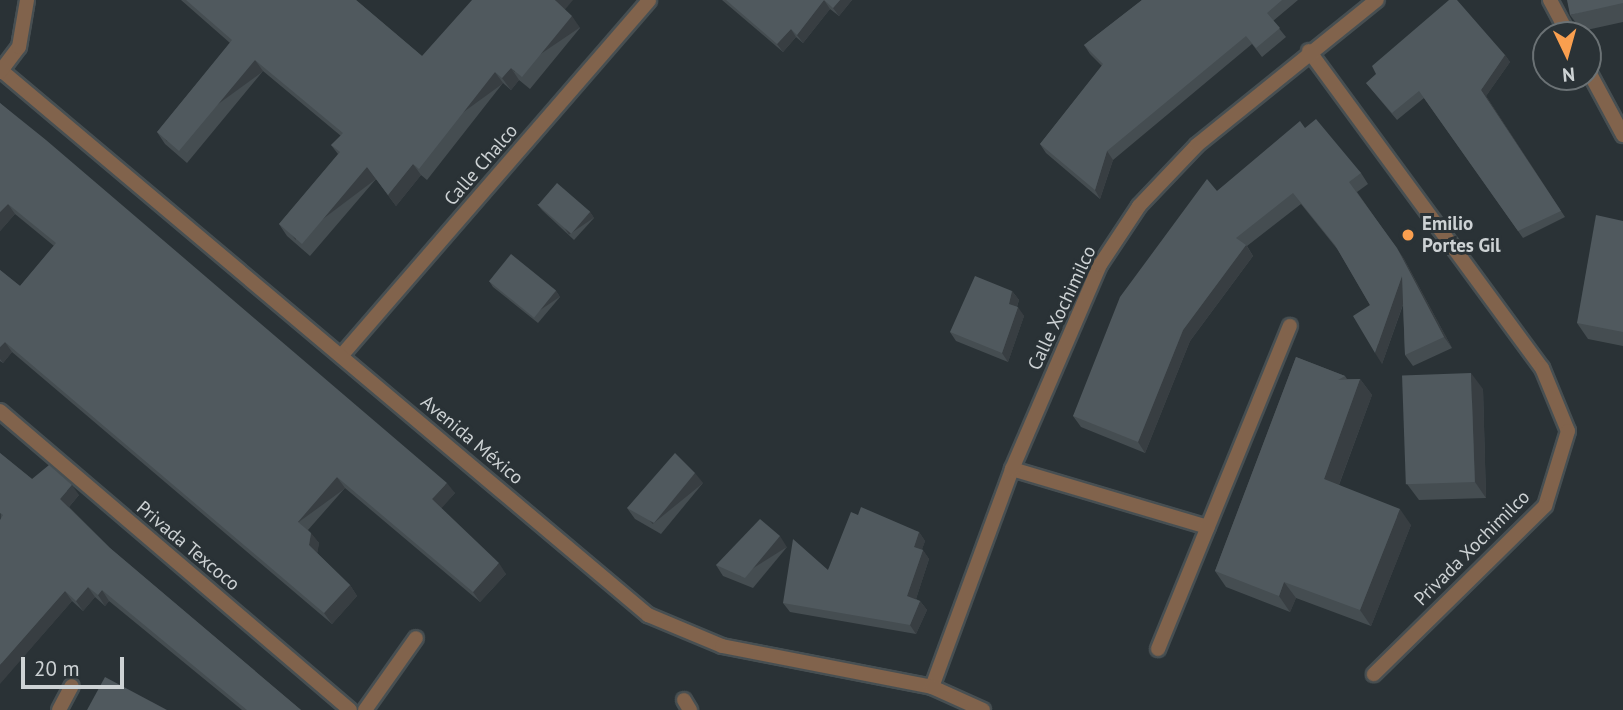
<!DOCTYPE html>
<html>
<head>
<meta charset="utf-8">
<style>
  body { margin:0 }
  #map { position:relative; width:1623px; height:710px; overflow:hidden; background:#2a3236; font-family:"PT Sans",sans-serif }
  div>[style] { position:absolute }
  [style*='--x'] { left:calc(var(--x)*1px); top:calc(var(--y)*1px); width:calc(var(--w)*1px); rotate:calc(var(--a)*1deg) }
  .roads { filter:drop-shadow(2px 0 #474f52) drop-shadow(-2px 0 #474f52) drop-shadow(0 2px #474f52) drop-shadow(0 -2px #474f52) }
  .service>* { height:14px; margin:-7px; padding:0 7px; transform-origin:7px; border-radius:7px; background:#81634c }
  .minor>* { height:14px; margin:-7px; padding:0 7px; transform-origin:7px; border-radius:7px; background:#81634c }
  .tertiary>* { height:14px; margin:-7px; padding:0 7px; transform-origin:7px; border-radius:7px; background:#81634c }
  .wall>* { inset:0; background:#454d51 }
  .shaded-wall>* { inset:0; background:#383e42; transform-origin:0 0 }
  .building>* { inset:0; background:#50595e; transform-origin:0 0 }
  .dots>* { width:19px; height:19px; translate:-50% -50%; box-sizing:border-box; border:4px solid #2a3236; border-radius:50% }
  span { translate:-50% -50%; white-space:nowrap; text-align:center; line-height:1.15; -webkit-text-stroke:6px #2a3236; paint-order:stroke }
  .street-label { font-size:19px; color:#cdd2d4 }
  .poi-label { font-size:19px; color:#cdd2d4; font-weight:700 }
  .left { translate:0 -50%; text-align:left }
  .north { position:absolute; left:1532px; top:21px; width:70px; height:70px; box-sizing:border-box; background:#2a3236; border:2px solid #6b7275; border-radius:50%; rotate:175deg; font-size:19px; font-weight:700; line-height:28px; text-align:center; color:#cdd2d4 }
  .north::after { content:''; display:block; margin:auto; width:24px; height:32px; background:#fa9f4f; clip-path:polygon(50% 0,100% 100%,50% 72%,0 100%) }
  .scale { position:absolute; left:21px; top:657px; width:103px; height:32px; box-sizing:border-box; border:4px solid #cdd2d4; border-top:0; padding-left:9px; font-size:21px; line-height:24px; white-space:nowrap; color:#cdd2d4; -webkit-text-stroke:5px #2a3236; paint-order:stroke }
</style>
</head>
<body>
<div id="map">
  <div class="roads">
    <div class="service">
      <div style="--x:684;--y:700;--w:12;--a:59"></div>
    </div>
    <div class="minor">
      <div style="--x:1550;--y:0;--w:40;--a:62"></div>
      <div style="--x:1309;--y:51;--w:393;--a:53.7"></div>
      <div style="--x:1542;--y:368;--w:68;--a:67.6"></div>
      <div style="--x:1568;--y:431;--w:78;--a:107"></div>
      <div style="--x:1545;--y:506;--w:240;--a:135.5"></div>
      <div style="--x:1588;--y:70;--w:74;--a:61.7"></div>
      <div style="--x:342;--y:355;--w:469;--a:-49.1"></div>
      <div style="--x:0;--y:411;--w:460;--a:40.5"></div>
      <div style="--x:1012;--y:469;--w:204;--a:16.5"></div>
      <div style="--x:1158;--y:649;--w:349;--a:-67.8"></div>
      <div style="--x:932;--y:687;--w:232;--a:-69.8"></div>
      <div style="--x:1012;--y:469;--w:222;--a:-66.7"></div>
      <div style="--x:1100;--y:265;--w:71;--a:-56.5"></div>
      <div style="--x:1139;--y:206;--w:84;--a:-46.4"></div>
      <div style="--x:1197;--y:145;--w:231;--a:-38.9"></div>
      <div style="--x:59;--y:710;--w:27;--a:-62"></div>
      <div style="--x:365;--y:710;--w:88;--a:-54.7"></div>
    </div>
    <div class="tertiary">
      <div style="--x:2;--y:71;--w:845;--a:40.1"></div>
      <div style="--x:648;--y:615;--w:80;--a:22.7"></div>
      <div style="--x:722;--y:646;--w:214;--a:11"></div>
      <div style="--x:932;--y:687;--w:56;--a:24.3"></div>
      <div style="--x:0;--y:72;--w:31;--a:-53"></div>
      <div style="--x:19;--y:47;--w:48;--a:-80.3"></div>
    </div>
  </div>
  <div class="wall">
    <div style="clip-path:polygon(181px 0,356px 0,422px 56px,565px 10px,580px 28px,530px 89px,519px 80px,511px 90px,503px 83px,427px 180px,421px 175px,396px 206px,376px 179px,310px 256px,287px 236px,279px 224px,338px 154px,331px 145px,341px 136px,263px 71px,187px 163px,165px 144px,157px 132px,230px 43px)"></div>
    <div style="clip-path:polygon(722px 0,852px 0,839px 16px,830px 9px,803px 43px,796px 37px,783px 52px)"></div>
    <div style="clip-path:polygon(1142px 0,1298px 0,1273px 21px,1286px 37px,1262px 57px,1252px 44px,1113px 160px,1100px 199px,1046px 153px,1040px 144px,1102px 66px,1090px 54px,1084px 45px)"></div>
    <div style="clip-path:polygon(1623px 0,1623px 22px,1582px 31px,1570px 15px)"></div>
    <div style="clip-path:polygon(1505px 55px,1510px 62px,1486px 96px,1565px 217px,1523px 238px,1424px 98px,1397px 120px,1366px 83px)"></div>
    <div style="clip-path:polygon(0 103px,455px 493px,441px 508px,506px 574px,480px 602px,345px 488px,308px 530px,319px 543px,317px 553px,350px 585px,357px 596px,332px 624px,12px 352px,3px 363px,0 361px,0 270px,20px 286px,54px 246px,15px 214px,0 231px)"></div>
    <div style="clip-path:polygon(1305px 128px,1361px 173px,1368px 184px,1357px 192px,1404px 259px,1452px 348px,1413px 366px,1405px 355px,1403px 305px,1382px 364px,1370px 305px,1338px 250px,1301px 204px,1247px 246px,1253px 256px,1190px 341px,1145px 453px,1081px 427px,1073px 416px,1217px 191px)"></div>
    <div style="clip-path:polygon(537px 204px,590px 212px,594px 218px,574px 240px,542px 210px)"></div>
    <div style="clip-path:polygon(1623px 221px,1623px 346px,1588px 339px,1577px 323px)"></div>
    <div style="clip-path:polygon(489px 281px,556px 291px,560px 297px,538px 323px,493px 287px)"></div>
    <div style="clip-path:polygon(1012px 291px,1019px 300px,1017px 307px,1024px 316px,1008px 362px,956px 341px,950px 332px)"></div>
    <div style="clip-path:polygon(1296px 357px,1345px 376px,1347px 379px,1360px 379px,1372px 395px,1339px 485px,1411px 525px,1371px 626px,1296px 598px,1290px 612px,1226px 587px,1215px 571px)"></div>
    <div style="clip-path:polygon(1483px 389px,1486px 498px,1419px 500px,1407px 484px)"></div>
    <div style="clip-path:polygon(0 453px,32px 479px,79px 495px,69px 507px,110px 548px,301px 710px,242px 710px,109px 601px,105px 606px,95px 597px,83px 611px,72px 601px,2px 681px)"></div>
    <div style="clip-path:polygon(703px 483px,661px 534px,635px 519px,627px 508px)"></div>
    <div style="clip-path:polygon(858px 515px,919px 532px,925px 541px,922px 549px,929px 559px,916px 599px,920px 601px,927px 610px,916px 634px,790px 612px,783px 603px,828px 570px)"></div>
    <div style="clip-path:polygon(787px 547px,753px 588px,723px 576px,716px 565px)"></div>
  </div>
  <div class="shaded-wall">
    <div style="clip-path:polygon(555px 0,573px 0,563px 12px)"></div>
    <div style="clip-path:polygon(824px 0,830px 9px,803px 43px,797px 35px)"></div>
    <div style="clip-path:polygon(840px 0,852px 0,839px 16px,833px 8px)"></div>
    <div style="left:572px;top:16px;width:14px;height:79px;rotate:56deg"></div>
    <div style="clip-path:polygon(791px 29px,796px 37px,783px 52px,777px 44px)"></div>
    <div style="clip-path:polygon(1505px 55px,1510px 62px,1486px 96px,1565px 217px,1481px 90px)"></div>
    <div style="left:255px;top:60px;width:14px;height:119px;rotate:54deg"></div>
    <div style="clip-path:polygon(511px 68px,519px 80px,511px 90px,502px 78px)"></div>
    <div style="left:495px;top:72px;width:14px;height:123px;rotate:54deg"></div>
    <div style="clip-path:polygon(1107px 151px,1113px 160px,1100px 199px,1095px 190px)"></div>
    <div style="clip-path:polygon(413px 164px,421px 175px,396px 206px,388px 195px)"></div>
    <div style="left:367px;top:167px;width:15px;height:101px;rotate:53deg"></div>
    <div style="clip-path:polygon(8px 204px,15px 214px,0 231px,0 212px)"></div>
    <div style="left:590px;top:212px;width:7px;height:30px;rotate:56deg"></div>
    <div style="clip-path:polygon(1246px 245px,1253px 256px,1190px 341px,1145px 453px,1138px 442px,1183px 330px)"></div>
    <div style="clip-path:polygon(1397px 248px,1404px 259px,1452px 348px,1444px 337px)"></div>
    <div style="clip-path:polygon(1402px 276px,1409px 287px,1382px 364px,1375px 353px)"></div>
    <div style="left:556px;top:291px;width:7px;height:34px;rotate:56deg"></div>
    <div style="clip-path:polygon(1012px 291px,1019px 300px,1015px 313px,1009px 304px)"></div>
    <div style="clip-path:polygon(1018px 307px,1024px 316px,1008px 362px,1002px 353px)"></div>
    <div style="clip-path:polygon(5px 342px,12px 352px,3px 363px,0 359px,0 347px)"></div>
    <div style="clip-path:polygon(1471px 373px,1483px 389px,1486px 498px,1475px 482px)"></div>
    <div style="clip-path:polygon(1360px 379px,1372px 395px,1335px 495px,1324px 479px)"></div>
    <div style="left:695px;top:473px;width:13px;height:65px;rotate:51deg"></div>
    <div style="left:337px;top:477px;width:14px;height:60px;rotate:54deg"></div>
    <div style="clip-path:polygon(447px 483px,455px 493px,440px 510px,432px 499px)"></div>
    <div style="clip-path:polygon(72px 485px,79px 495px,67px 509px,60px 499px)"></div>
    <div style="clip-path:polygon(1400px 509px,1411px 525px,1371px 626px,1360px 610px)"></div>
    <div style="clip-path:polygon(919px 532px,925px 541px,920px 555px,914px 547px)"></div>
    <div style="clip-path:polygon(311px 533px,319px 543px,317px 556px,309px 545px)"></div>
    <div style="left:780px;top:536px;width:13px;height:55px;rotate:58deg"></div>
    <div style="clip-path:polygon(923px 550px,929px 559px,914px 605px,907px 596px)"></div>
    <div style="clip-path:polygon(499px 563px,506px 574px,480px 602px,473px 592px)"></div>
    <div style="clip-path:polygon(1284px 582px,1296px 598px,1290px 612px,1279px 596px)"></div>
    <div style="clip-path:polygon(350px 585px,357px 596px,332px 624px,324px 613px)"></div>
    <div style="clip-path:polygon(88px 587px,95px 597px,83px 611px,76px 601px)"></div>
    <div style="clip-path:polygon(102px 590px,109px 601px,105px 606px,98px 595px)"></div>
    <div style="clip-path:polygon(65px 591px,72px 601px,0 684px,0 665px)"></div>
    <div style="clip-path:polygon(920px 601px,927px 610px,916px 634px,910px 625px)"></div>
  </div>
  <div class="building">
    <div style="clip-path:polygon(186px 0,356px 0,422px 56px,472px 0,555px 0,572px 16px,522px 77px,511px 68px,502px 78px,495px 72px,419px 169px,413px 164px,388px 195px,367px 167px,302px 244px,279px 224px,340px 152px,331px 145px,343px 133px,255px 60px,179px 151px,157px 132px,232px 40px)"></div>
    <div style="clip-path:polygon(726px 0,840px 0,833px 8px,824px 0,797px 35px,791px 29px,777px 44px)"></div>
    <div style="clip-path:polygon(1142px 0,1282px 0,1267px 13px,1280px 28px,1256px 48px,1246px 36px,1107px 151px,1095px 190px,1040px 144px,1103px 64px,1084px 45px)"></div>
    <div style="clip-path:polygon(1449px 0,1457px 0,1505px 55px,1481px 90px,1561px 211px,1518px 231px,1419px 91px,1392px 113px,1366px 83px,1376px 74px,1372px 66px)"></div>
    <div style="clip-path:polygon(1567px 0,1623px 0,1623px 3px,1570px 15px)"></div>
    <div style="clip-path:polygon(0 103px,46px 140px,447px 483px,432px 499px,499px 563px,473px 592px,337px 477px,298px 522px,311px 533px,309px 545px,350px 585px,324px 613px,5px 342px,0 347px,0 270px,20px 286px,56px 243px,8px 204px,0 212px)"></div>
    <div style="clip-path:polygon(1316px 119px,1361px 173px,1349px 182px,1397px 248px,1444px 337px,1405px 355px,1402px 276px,1375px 353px,1353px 316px,1370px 305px,1335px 245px,1293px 193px,1236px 238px,1246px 245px,1183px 330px,1138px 442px,1073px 416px,1120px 297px,1207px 179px,1217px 191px,1300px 121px,1305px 128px)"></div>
    <div style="left:557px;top:183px;width:44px;height:29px;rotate:41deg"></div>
    <div style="clip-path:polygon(1596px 215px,1623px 221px,1623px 332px,1577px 323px)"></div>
    <div style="left:511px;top:254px;width:58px;height:35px;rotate:39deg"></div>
    <div style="clip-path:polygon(975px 276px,1012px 291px,1009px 304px,1018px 307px,1002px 353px,950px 332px)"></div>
    <div style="clip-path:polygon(1296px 357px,1345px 376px,1338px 380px,1360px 379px,1324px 479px,1400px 509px,1360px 610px,1284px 582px,1279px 596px,1215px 571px)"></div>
    <div style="left:1471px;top:373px;width:109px;height:69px;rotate:88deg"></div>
    <div style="clip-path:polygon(0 453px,32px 479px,49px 465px,72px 485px,60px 499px,110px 548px,301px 710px,247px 710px,102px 590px,98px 595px,88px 587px,76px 601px,65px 591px,0 665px,0 520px,3px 515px,0 513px)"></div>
    <div style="clip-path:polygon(675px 453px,695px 473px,654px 523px,627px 508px)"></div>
    <div style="clip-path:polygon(861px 507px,919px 532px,914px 547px,923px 550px,907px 596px,920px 601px,910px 625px,783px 603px,793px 539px,828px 570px,851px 512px,858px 515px)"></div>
    <div style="clip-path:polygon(760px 519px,780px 536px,745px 578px,716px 565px)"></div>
    <div style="clip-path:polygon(105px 677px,167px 710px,87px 710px)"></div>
  </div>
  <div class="dots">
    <div style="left:1408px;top:235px;background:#fa9f4f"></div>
  </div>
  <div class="street-label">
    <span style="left:481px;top:165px;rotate:-49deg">Calle Chalco</span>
    <span style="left:1062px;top:308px;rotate:-65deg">Calle Xochimilco</span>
    <span style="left:472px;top:440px;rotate:40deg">Avenida México</span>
    <span style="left:188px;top:546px;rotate:40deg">Privada Texcoco</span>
    <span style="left:1472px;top:548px;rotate:-45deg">Privada Xochimilco</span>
  </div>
  <div class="poi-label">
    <span class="left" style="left:1422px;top:235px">Emilio<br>Portes Gil</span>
  </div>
  <div class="north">N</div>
  <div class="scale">20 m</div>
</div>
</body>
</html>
